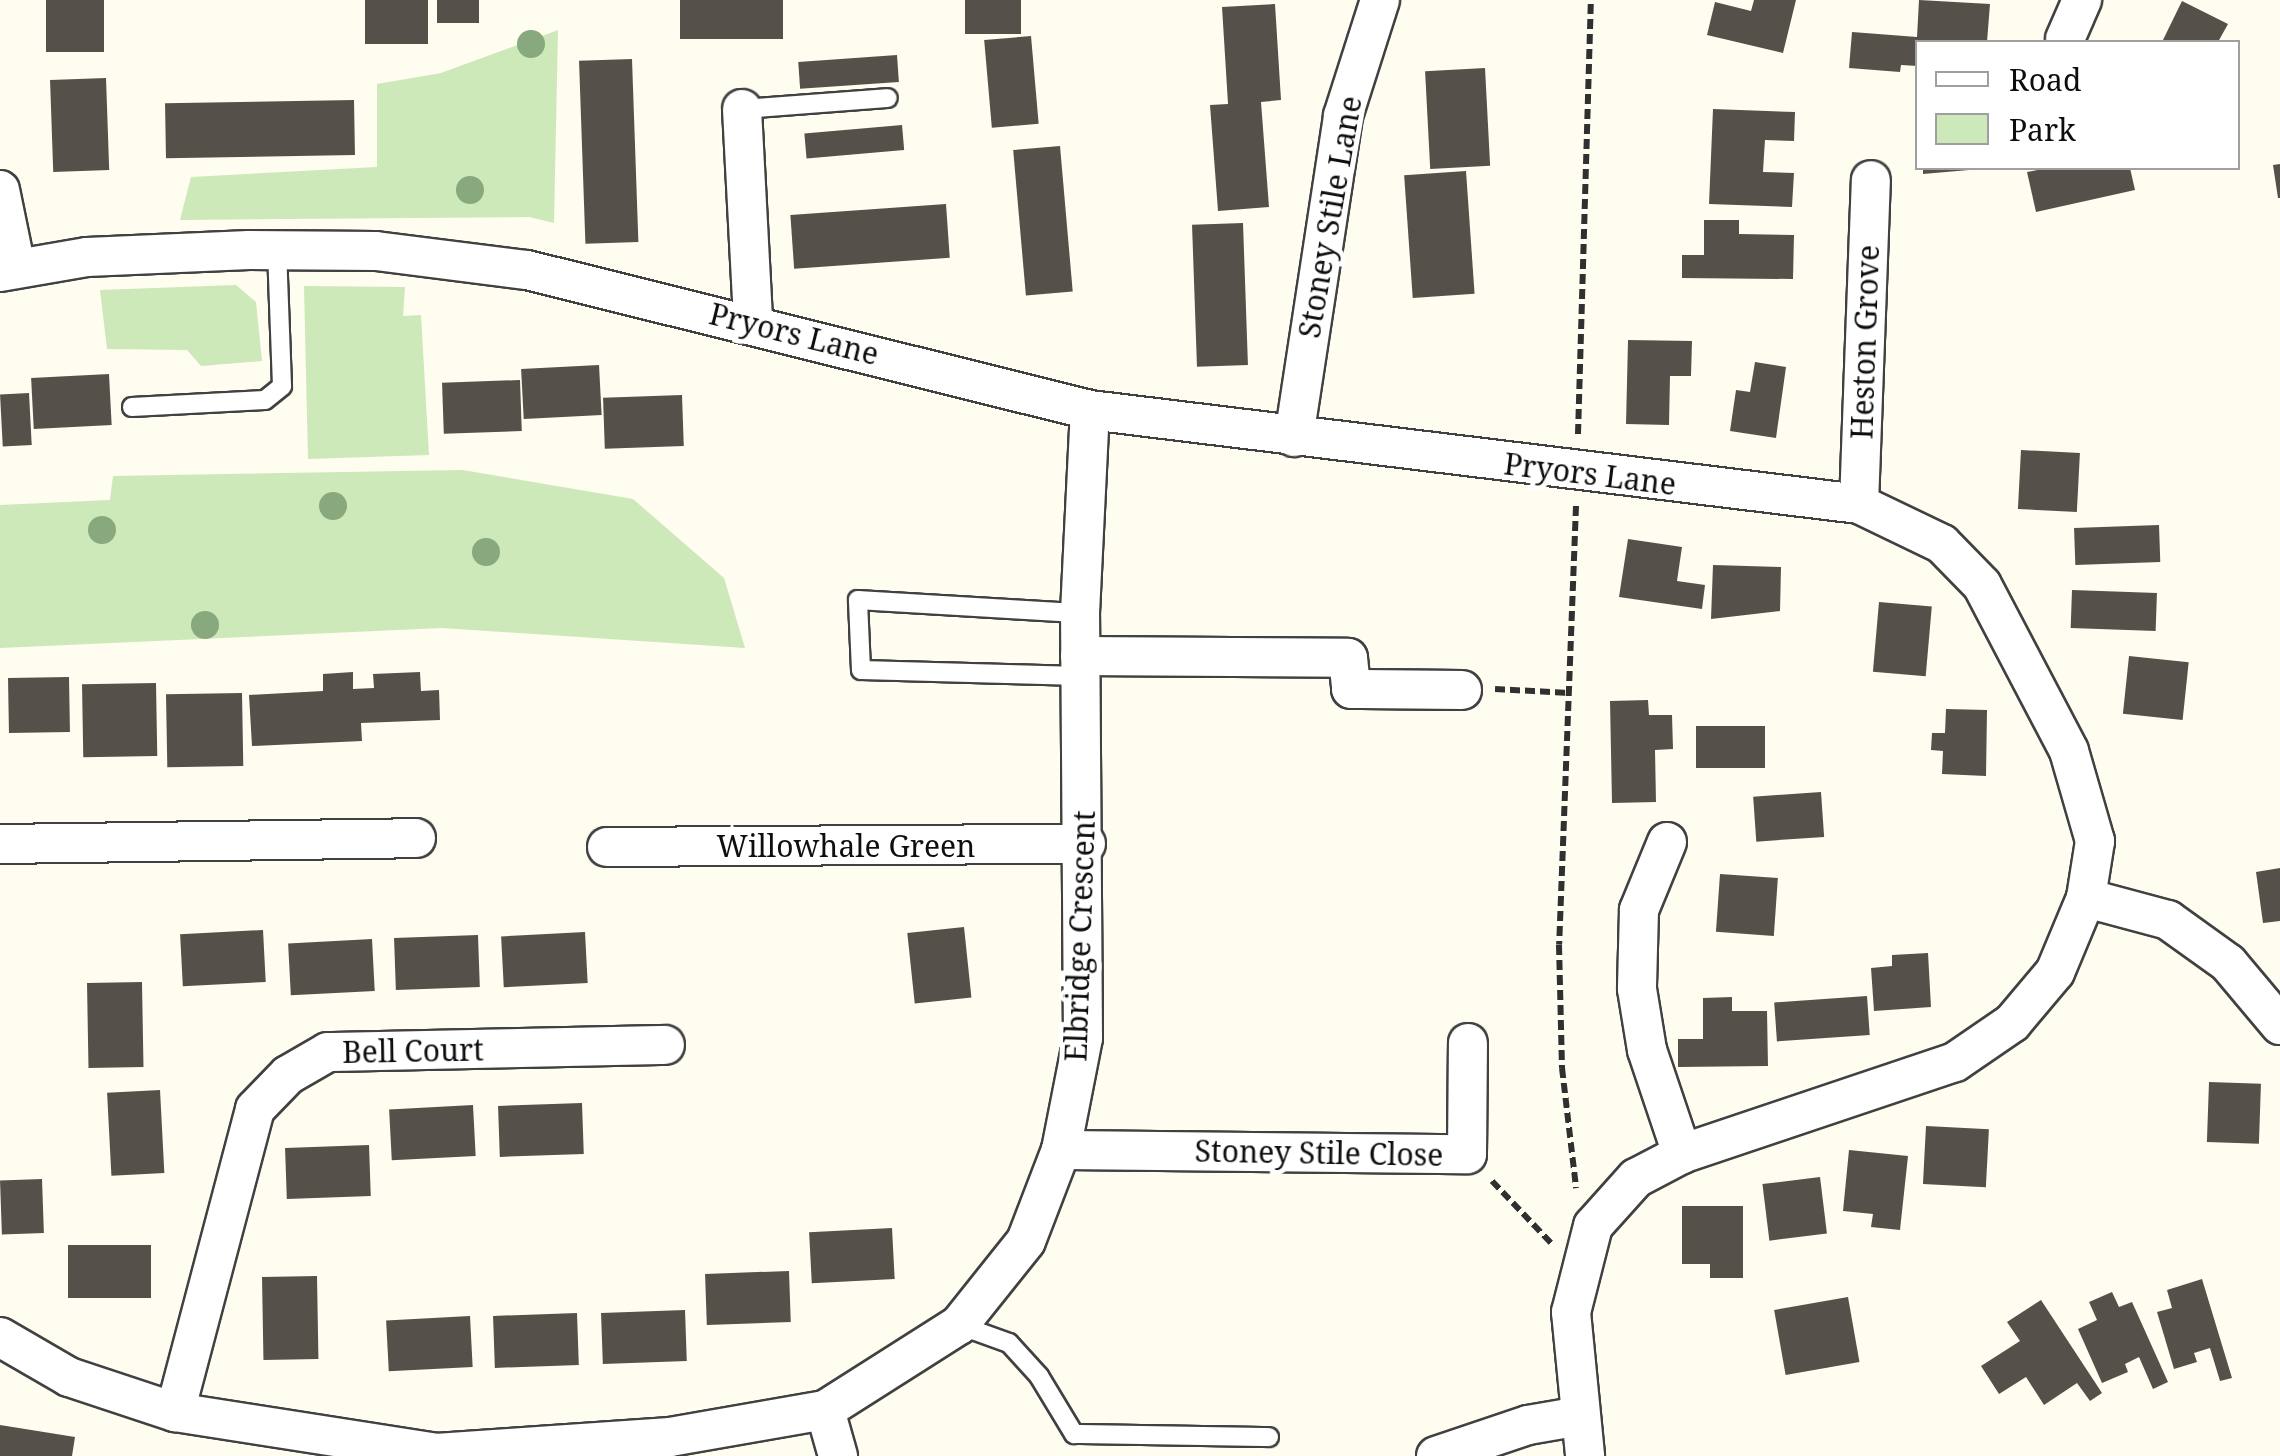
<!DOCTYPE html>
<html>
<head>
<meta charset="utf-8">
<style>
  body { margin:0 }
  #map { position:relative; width:2280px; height:1456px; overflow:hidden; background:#fefdef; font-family:"Noto Serif",serif }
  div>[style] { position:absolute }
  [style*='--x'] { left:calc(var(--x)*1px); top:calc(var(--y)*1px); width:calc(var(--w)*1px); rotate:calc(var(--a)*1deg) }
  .green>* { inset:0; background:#cde8b9 }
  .building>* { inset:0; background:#56504a; transform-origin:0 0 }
  .path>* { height:6px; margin-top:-3px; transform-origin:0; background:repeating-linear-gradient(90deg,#303030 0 10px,transparent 0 15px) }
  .roads { filter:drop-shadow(2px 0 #414141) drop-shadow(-2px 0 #414141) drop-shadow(0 2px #414141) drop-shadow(0 -2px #414141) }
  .service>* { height:18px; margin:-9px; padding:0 9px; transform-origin:9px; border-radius:9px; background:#fff }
  .minor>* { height:38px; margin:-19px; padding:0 19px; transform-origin:19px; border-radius:19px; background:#fff }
  .trees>* { width:28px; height:28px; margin:-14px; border-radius:50%; background:#88a87d }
  span { translate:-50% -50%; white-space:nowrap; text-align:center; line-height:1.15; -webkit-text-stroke:10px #fff; paint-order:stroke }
  .street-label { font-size:30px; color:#0e0e0e }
  .legend { position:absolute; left:1915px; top:40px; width:325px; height:130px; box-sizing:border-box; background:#fff; border:2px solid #9f9f9f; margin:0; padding:12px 18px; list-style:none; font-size:30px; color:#0e0e0e }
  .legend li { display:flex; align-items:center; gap:20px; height:50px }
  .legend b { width:50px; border:2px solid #9f9f9f }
</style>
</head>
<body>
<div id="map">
  <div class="green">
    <div style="clip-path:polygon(558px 30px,554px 223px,529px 217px,180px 220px,191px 177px,377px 167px,377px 84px,441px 73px)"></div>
    <div style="clip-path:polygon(236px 285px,256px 302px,262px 361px,201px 366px,187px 350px,107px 349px,100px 290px)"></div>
    <div style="clip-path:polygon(304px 286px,405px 287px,403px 316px,421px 315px,429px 455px,308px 459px)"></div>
    <div style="clip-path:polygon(463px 470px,633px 499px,724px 578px,745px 648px,442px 628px,0 648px,0 505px,110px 500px,113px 476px)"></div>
  </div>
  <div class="building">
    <div style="left:46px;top:0;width:58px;height:52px"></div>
    <div style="left:365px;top:0;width:63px;height:44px"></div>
    <div style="left:437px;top:0;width:42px;height:23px"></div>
    <div style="left:680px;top:0;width:103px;height:39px"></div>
    <div style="left:965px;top:0;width:56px;height:34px"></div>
    <div style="clip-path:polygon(1754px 0,1796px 0,1783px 53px,1707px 35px,1715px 2px,1751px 11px)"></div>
    <div style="clip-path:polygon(1919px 0,1990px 4px,1987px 42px,1918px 42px,1918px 66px,1901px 65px,1900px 72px,1849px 68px,1852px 32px,1917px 37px)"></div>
    <div style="clip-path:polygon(2182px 1px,2228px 24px,2218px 42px,2162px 42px)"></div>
    <div style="clip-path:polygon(1275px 4px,1281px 100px,1261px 102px,1269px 207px,1218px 211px,1210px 105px,1228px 104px,1222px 7px)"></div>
    <div style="left:1031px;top:36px;width:88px;height:47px;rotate:85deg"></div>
    <div style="left:897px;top:55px;width:27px;height:99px;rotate:86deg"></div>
    <div style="left:632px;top:59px;width:183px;height:53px;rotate:88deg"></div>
    <div style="left:1485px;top:68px;width:98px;height:60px;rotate:87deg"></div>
    <div style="left:106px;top:78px;width:92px;height:56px;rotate:88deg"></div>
    <div style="left:354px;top:100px;width:55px;height:189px;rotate:89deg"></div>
    <div style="clip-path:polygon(1713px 109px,1795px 112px,1794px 141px,1765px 140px,1764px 155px,1763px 172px,1794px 173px,1792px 207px,1709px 204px)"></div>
    <div style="left:902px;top:125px;width:25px;height:98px;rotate:85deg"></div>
    <div style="left:1060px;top:146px;width:146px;height:47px;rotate:85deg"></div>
    <div style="clip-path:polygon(2280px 164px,2280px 198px,2278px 198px,2273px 165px)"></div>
    <div style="clip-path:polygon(1923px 168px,1969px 168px,1969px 170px,1923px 174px)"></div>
    <div style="clip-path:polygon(2049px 168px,2130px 168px,2135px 190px,2036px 212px,2027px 172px)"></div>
    <div style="left:1466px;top:171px;width:123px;height:62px;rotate:86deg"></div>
    <div style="left:946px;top:204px;width:54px;height:156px;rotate:86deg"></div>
    <div style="clip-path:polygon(1704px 220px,1739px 220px,1739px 234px,1794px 235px,1793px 279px,1682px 278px,1682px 255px,1704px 255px)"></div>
    <div style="left:1243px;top:223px;width:142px;height:51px;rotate:88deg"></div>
    <div style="clip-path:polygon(1628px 340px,1692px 341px,1691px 376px,1670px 376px,1669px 425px,1626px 424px)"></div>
    <div style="clip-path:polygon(1755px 362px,1786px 367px,1776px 438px,1730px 431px,1736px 390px,1750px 392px)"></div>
    <div style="left:599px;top:365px;width:50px;height:78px;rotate:87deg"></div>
    <div style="left:109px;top:374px;width:51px;height:78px;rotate:87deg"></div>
    <div style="left:520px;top:380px;width:51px;height:78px;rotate:88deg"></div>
    <div style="left:29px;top:393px;width:52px;height:29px;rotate:87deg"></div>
    <div style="left:682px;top:395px;width:51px;height:79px;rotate:88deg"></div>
    <div style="left:2021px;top:450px;width:59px;height:59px;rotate:3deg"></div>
    <div style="left:2159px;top:525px;width:37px;height:85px;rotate:88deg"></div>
    <div style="clip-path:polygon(1628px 539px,1682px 547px,1677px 581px,1705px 585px,1702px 609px,1619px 597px)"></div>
    <div style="clip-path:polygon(1713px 565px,1781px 567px,1780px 611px,1711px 619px)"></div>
    <div style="left:2072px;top:590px;width:85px;height:38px;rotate:2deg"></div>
    <div style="left:1879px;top:602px;width:53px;height:70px;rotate:5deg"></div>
    <div style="left:2129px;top:656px;width:60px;height:58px;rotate:6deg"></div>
    <div style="clip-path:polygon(353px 672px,353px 689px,374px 688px,373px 674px,420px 672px,421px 691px,439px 690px,440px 720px,361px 723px,362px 741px,252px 746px,249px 695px,323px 691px,323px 674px)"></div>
    <div style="left:69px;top:677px;width:55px;height:61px;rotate:89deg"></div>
    <div style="left:156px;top:683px;width:73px;height:74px;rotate:89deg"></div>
    <div style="left:242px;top:693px;width:73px;height:76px;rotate:89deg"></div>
    <div style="clip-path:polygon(1648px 700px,1649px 715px,1672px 715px,1673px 749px,1655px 750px,1656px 802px,1612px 803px,1610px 701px)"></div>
    <div style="clip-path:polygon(1946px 709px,1987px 710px,1986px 776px,1942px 774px,1943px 751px,1931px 750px,1932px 733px,1945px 733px)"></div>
    <div style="left:1696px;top:726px;width:69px;height:42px"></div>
    <div style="left:1821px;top:792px;width:45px;height:68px;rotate:86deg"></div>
    <div style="clip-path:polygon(2280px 868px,2280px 921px,2263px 923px,2256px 872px)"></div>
    <div style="left:1720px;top:874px;width:58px;height:58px;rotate:4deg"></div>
    <div style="left:964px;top:927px;width:71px;height:57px;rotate:84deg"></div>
    <div style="left:263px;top:930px;width:52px;height:83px;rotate:87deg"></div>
    <div style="left:585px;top:932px;width:51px;height:84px;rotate:87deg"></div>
    <div style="left:478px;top:935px;width:52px;height:84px;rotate:88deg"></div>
    <div style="left:372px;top:939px;width:52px;height:84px;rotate:87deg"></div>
    <div style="clip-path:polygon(1928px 953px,1931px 1007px,1874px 1011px,1871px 968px,1892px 966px,1892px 955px)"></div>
    <div style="left:142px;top:982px;width:85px;height:55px;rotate:89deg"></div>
    <div style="left:1867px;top:996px;width:39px;height:93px;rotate:86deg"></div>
    <div style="clip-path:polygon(1732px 997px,1732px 1011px,1767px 1011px,1768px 1066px,1678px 1067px,1678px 1039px,1703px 1039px,1703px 998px)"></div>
    <div style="left:2209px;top:1082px;width:52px;height:60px;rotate:2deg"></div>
    <div style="left:160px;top:1090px;width:83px;height:53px;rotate:87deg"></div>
    <div style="left:582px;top:1103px;width:51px;height:84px;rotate:88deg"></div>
    <div style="left:473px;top:1105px;width:51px;height:84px;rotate:87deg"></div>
    <div style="left:1926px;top:1126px;width:63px;height:58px;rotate:3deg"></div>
    <div style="left:369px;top:1145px;width:51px;height:84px;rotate:88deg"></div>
    <div style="clip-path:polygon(1849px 1150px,1908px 1156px,1900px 1230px,1871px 1227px,1873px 1214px,1843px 1211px)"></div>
    <div style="left:1820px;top:1177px;width:57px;height:58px;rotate:83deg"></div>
    <div style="left:42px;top:1179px;width:54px;height:42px;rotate:88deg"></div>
    <div style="clip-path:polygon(1682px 1206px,1743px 1206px,1743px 1278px,1710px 1278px,1710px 1264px,1682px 1264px)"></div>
    <div style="left:892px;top:1228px;width:51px;height:83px;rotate:87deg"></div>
    <div style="left:68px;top:1245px;width:83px;height:53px"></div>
    <div style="left:789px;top:1271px;width:51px;height:84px;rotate:88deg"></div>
    <div style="left:317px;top:1276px;width:83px;height:55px;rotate:89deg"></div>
    <div style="clip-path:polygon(2202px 1279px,2232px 1378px,2220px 1381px,2210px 1348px,2194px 1353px,2197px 1362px,2174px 1369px,2157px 1312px,2172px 1308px,2167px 1290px)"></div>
    <div style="clip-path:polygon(2112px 1292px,2119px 1307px,2132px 1302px,2168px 1382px,2153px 1389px,2139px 1357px,2125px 1364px,2128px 1372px,2102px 1383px,2078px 1329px,2097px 1320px,2089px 1302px)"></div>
    <div style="left:1848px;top:1297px;width:66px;height:75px;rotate:80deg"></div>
    <div style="clip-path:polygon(2041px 1300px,2102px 1393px,2090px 1401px,2077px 1383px,2044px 1405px,2026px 1377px,1999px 1394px,1981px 1366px,2020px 1341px,2007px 1322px)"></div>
    <div style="left:685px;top:1310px;width:51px;height:84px;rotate:88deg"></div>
    <div style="left:577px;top:1313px;width:52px;height:84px;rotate:88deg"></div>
    <div style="left:470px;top:1316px;width:51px;height:84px;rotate:87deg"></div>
    <div style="clip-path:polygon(0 1425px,75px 1437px,72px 1456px,0 1456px)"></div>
  </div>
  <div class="path">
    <div style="--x:1578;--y:434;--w:434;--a:-88.3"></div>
    <div style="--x:1576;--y:506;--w:439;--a:92.2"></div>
    <div style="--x:1559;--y:945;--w:123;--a:88.6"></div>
    <div style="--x:1562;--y:1068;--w:121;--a:83.3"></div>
    <div style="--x:1495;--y:689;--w:74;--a:3.1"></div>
    <div style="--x:1492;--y:1181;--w:87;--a:46.4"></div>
  </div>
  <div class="roads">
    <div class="service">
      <div style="--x:742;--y:109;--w:146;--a:-4.3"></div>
      <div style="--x:132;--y:407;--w:133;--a:-3"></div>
      <div style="--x:265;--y:400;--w:22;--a:-39"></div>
      <div style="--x:282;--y:386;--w:136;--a:-92.1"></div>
      <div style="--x:1080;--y:676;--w:219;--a:-178.4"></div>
      <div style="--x:861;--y:670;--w:70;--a:-92.5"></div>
      <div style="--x:858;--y:600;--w:222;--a:3.4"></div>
      <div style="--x:959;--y:1325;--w:53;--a:19.8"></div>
      <div style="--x:1009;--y:1343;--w:45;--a:47.7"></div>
      <div style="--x:1039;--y:1376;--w:68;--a:58.9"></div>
      <div style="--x:1074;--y:1434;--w:195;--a:0.9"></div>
    </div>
    <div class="minor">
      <div style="--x:2065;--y:39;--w:43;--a:-66.4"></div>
      <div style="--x:742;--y:109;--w:213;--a:87"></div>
      <div style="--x:0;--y:190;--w:80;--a:78.4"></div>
      <div style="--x:0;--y:272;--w:88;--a:-9.8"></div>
      <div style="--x:87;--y:257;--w:162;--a:-2.5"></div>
      <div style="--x:249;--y:250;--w:127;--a:0.5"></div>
      <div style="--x:376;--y:251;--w:152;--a:7.2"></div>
      <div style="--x:527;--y:270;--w:580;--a:13.96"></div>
      <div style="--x:1090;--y:410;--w:775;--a:6.97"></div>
      <div style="--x:1859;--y:504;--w:92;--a:25.7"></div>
      <div style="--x:1942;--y:544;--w:57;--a:45.7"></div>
      <div style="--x:1982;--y:585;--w:187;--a:62.3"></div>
      <div style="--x:2069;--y:751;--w:94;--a:73.9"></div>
      <div style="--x:2095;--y:841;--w:58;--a:99"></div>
      <div style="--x:2086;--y:898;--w:80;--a:112.7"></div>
      <div style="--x:2055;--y:972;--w:67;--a:130.1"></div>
      <div style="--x:2012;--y:1023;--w:69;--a:145.6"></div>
      <div style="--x:1955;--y:1062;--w:288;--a:161.4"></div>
      <div style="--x:1682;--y:1154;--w:52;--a:152.4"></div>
      <div style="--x:1636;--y:1178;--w:64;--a:131.9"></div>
      <div style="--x:1593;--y:1226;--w:89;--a:104.3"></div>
      <div style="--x:1571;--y:1312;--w:145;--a:84.4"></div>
      <div style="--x:1294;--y:437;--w:325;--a:-81.3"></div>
      <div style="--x:1343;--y:116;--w:122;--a:-72.3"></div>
      <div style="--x:1859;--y:504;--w:324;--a:-87.9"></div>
      <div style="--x:1080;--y:656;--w:268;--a:0.4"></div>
      <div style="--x:1348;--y:658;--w:31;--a:84"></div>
      <div style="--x:1351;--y:689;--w:111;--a:0.5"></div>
      <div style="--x:1667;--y:842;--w:74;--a:112.4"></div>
      <div style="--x:1639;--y:910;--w:79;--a:91.5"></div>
      <div style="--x:1637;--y:989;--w:62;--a:80.7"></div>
      <div style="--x:1647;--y:1050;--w:110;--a:71.4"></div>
      <div style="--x:0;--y:844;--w:416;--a:-0.8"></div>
      <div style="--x:607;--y:847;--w:479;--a:-0.4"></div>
      <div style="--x:2086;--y:898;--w:85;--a:15"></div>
      <div style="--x:2168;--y:920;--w:74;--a:35.6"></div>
      <div style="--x:2228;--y:963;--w:81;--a:50"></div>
      <div style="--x:1061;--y:1150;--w:406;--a:0.6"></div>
      <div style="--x:1467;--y:1154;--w:111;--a:-89.5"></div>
      <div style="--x:0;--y:1337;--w:80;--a:30.1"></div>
      <div style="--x:69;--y:1377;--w:112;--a:18.3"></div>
      <div style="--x:175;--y:1412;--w:264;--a:8.9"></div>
      <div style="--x:436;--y:1453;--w:235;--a:-3.9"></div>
      <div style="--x:670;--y:1437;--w:157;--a:-9.9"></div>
      <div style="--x:825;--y:1410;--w:159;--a:-32.4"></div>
      <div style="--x:959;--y:1325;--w:107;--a:-51.4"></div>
      <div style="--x:1026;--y:1241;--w:97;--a:-69"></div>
      <div style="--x:1061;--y:1150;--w:114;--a:-78.9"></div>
      <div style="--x:1083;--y:1038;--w:425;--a:-90.4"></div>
      <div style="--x:1080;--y:613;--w:203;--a:-87.2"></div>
      <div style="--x:825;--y:1410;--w:48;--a:74.2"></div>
      <div style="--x:175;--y:1412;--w:313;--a:-75.2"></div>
      <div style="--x:255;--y:1109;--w:47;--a:-45.9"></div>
      <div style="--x:288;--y:1075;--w:46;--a:-29.9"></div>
      <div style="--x:328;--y:1052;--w:337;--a:-1.2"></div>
      <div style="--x:1436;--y:1456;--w:97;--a:-18.6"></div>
      <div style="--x:1528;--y:1425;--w:53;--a:-9.8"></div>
    </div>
  </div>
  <div class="trees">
    <div style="left:531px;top:44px"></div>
    <div style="left:470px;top:190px"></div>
    <div style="left:333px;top:506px"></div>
    <div style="left:102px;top:530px"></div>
    <div style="left:486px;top:552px"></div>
    <div style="left:205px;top:625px"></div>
  </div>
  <div class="street-label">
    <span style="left:1330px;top:217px;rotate:-80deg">Stoney Stile Lane</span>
    <span style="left:794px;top:334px;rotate:14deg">Pryors Lane</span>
    <span style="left:1865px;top:342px;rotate:-88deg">Heston Grove</span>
    <span style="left:1590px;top:474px;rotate:7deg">Pryors Lane</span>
    <span style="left:846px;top:846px">Willowhale Green</span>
    <span style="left:1080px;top:936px;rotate:-88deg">Elbridge Crescent</span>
    <span style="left:413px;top:1051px;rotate:-1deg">Bell Court</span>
    <span style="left:1319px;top:1153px;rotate:1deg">Stoney Stile Close</span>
  </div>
  <ul class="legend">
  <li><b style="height:12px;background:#fff"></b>Road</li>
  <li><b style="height:28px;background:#cde8b9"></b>Park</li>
  </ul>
</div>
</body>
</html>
